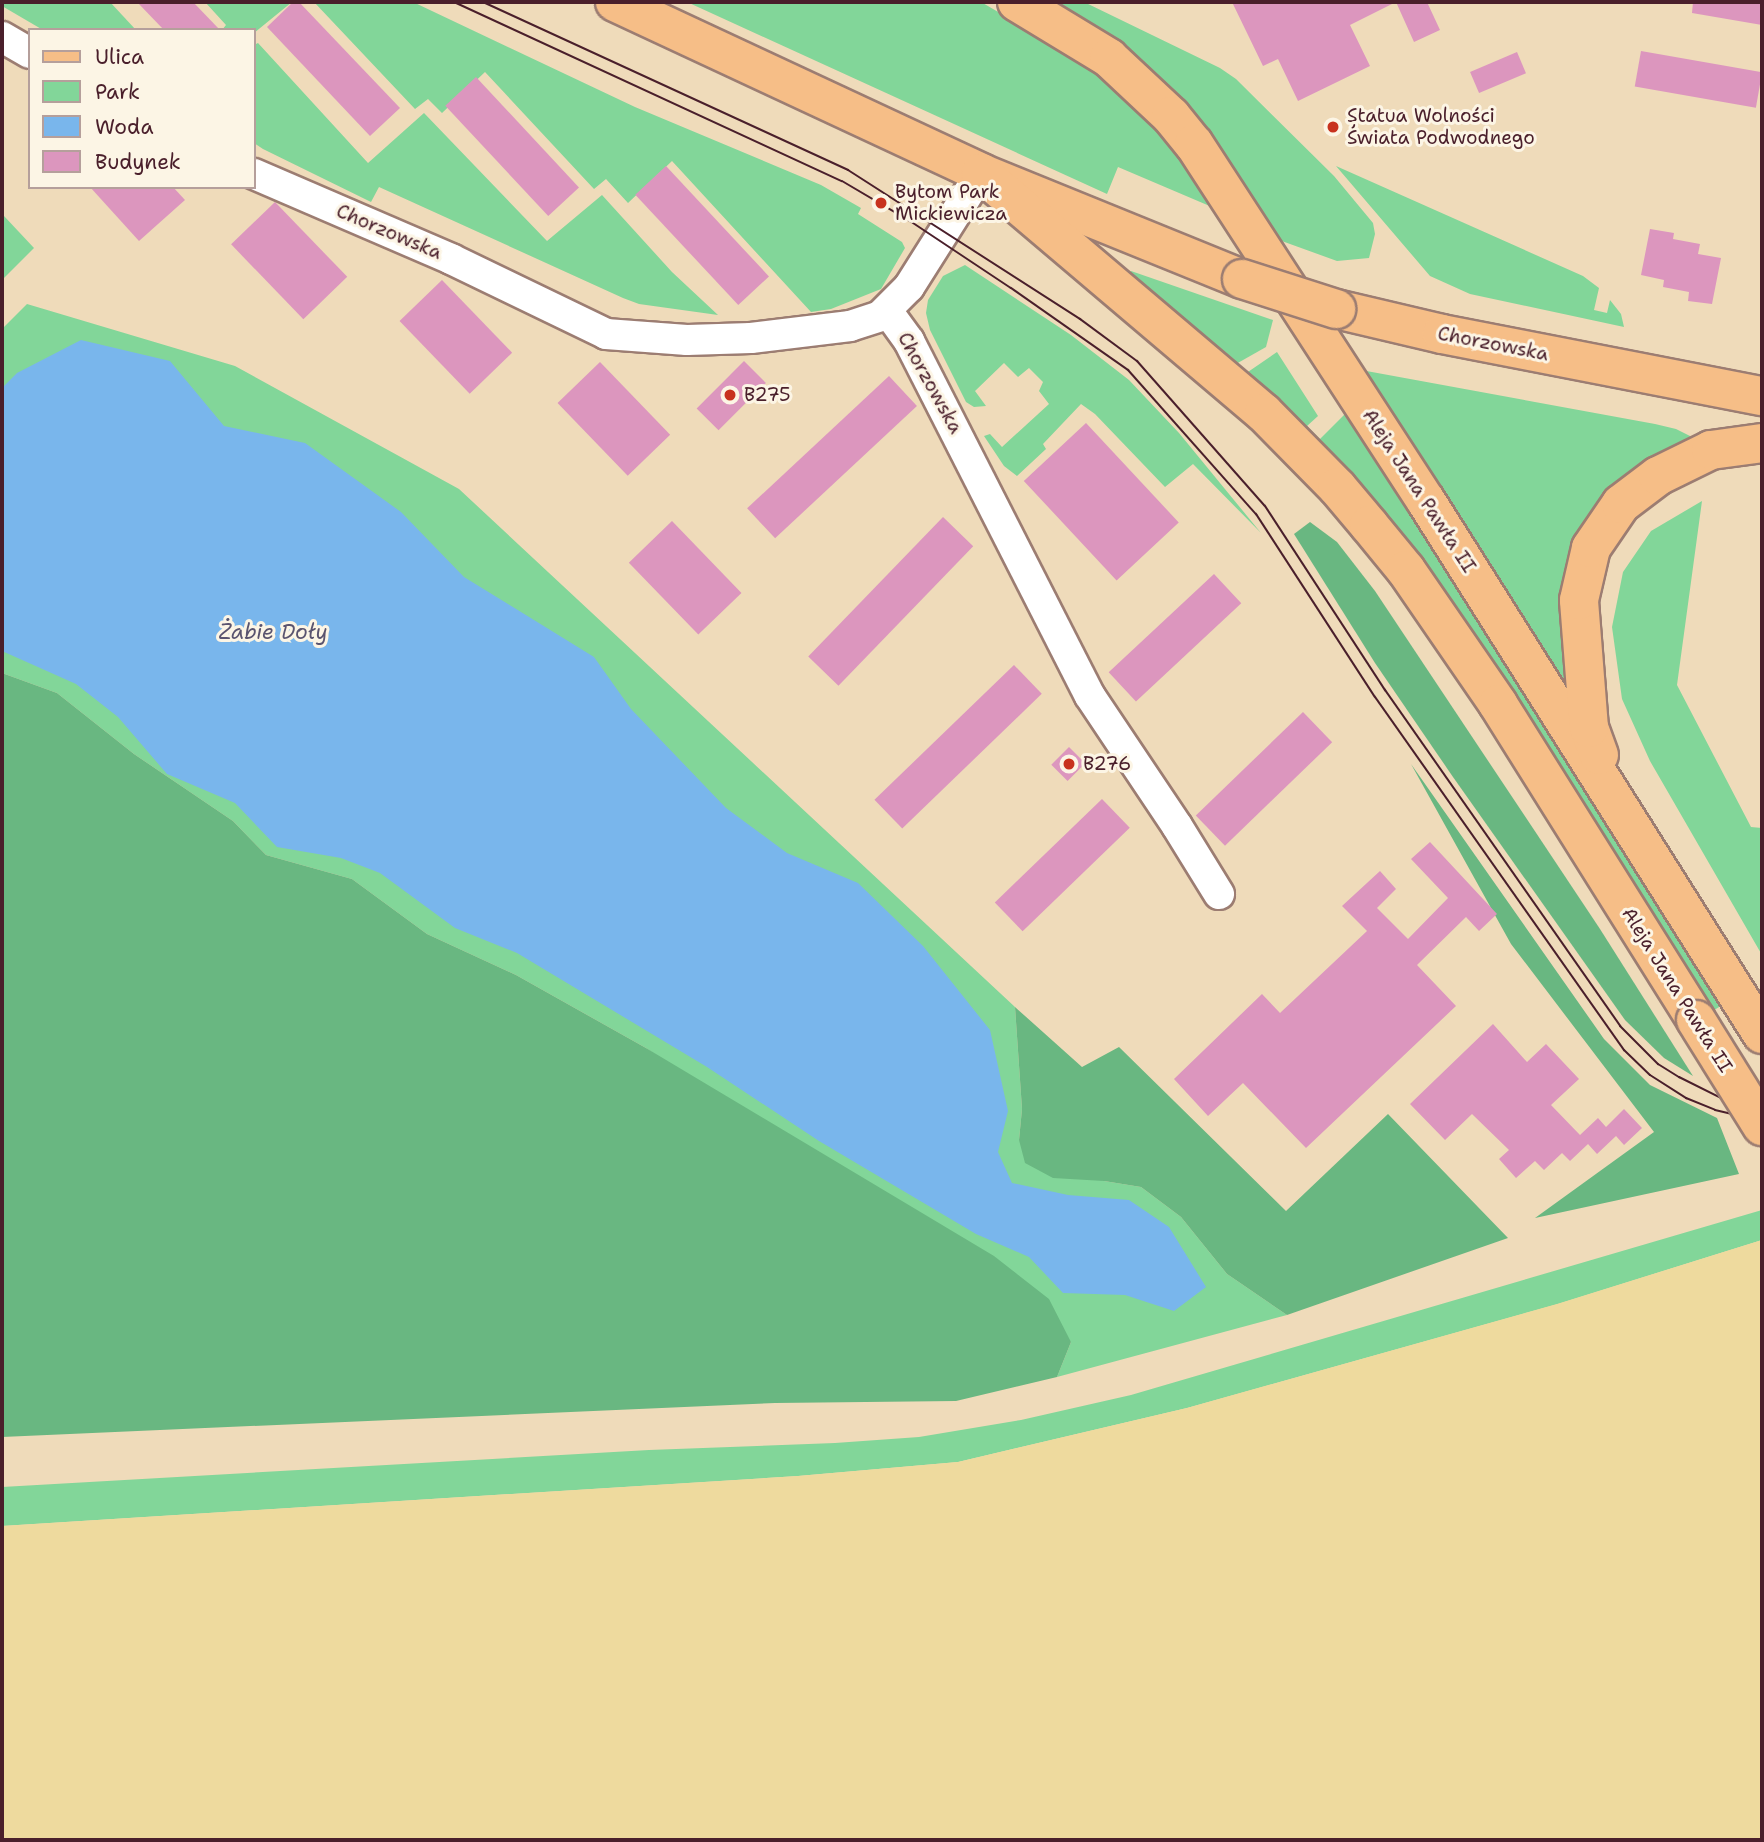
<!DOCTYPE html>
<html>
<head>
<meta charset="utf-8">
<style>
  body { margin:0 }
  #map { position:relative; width:1764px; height:1842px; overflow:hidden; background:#efdbba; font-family:"Shantell Sans",sans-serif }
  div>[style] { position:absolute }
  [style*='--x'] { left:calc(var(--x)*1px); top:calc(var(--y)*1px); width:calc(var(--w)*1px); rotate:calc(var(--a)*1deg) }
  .green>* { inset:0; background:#82d699 }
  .forest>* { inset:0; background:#69b781 }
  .sand>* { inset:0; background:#eeda9e }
  .water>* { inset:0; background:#79b6ec }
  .building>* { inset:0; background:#dc96be; transform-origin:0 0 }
  .roads { filter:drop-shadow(2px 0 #9c7d72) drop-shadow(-2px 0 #9c7d72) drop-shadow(0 2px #9c7d72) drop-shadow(0 -2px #9c7d72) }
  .minor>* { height:30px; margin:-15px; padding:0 15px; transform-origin:15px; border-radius:15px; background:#fff }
  .major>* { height:38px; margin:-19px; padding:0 19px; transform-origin:19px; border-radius:19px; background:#f6be87 }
  .tram>* { height:2px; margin:-1px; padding:0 1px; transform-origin:1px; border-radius:1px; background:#4a1f2b }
  .bridges { filter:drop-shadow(2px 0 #9c7d72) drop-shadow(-2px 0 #9c7d72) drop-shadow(0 2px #9c7d72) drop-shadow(0 -2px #9c7d72) }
  .major-bridge>* { height:38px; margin:-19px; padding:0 19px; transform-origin:19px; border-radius:19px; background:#f6be87 }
  .dots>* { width:19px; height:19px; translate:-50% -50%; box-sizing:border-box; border:4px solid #fcf5e5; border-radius:50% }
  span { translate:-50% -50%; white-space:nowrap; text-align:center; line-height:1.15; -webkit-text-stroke:6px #fcf5e5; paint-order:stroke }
  .poi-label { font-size:19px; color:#4a1f2b }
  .left { translate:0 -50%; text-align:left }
  .street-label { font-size:19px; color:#4a1f2b }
  .water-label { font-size:21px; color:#5a546f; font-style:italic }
  .frame { position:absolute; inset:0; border:4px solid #4a1f2b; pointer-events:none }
  .legend { position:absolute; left:28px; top:28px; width:228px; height:161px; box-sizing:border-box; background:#fcf5e5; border:2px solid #b59f9b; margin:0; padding:9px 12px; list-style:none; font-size:21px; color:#4a1f2b }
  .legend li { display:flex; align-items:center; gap:14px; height:35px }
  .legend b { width:35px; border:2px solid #b59f9b }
</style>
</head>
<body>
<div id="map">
  <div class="green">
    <div style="clip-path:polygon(2px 2px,110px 2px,136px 30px,43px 30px,2px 6px)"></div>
    <div style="clip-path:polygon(205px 2px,292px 2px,254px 33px,254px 30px,222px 30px,226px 25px)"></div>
    <div style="clip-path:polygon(314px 2px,413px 2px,635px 107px,821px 185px,861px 208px,858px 214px,902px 242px,905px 248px,881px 289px,831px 309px,811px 312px,672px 161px,628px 203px,606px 179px,594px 189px,485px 72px,442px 113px,428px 99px,415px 109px)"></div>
    <div style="clip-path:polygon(687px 2px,981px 2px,1103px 73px,1167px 134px,1219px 210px,1118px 167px,1107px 194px)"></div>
    <div style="clip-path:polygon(1052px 2px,1084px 2px,1220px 68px,1236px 79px,1334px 176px,1373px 223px,1375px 234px,1369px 258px,1337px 261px,1279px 240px,1095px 27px)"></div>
    <div style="clip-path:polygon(258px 43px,368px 163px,424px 113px,547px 241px,602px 195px,672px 272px,718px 315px,639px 304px,623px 298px,379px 187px,371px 202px,263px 149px,254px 143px,254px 45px)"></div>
    <div style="clip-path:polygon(1336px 166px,1583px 276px,1599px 288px,1594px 310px,1607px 313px,1610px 300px,1621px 314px,1624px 327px,1470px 294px,1430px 276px)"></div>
    <div style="clip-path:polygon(4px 216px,34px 248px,2px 280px,2px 218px)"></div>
    <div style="clip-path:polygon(965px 265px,1071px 335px,1129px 380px,1179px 433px,1261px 533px,1193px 464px,1165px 487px,1095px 414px,1081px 404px,1043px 444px,1046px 449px,1017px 476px,1004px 466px,984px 436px,990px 434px,1002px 447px,1049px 404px,1039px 391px,1043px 382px,1029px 368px,1018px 377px,1004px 363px,975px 391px,986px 406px,974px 407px,966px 402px,930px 330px,926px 313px,928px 300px,943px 276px)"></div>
    <div style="clip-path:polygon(1131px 271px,1273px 320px,1266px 347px,1236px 364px,1128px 275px)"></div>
    <div style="clip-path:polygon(27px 304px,235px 366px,459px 489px,1015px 1007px,1022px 1109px,1019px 1140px,1104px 1181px,1141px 1187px,1181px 1217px,1227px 1274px,1287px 1315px,1057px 1377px,1071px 1342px,646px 1048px,516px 975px,427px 934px,352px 879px,266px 855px,233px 821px,134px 754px,57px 693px,2px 673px,2px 329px)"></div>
    <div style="clip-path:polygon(1277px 352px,1318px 416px,1307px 426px,1320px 439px,1347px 412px,1724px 1004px,1711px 1012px,1504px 680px,1432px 576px,1245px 374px)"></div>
    <div style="clip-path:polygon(1361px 370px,1655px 424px,1676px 429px,1696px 439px,1632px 475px,1567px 683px,1564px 684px)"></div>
    <div style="clip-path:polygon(1702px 501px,1677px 685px,1751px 827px,1762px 828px,1762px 955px,1650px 761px,1622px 699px,1612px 627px,1623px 572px,1651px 531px)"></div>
    <div style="clip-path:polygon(1762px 1210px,1762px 1240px,1558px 1304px,1187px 1408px,958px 1462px,798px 1476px,2px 1526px,2px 1487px,649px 1450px,835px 1443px,919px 1437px,1021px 1420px,1131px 1395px)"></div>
  </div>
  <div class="forest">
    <div style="clip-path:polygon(1310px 522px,1337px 542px,1375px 591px,1600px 929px,1693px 1076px,1664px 1058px,1625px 1020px,1453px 777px,1375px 663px,1294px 534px)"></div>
    <div style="clip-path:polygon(2px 673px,57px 693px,134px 754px,233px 821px,266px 855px,352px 879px,427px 934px,516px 975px,646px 1048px,994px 1256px,1049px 1299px,1071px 1342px,1057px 1377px,956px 1401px,775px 1403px,2px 1437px)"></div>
    <div style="clip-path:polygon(1411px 764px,1604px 1039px,1650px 1085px,1717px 1118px,1739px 1174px,1535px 1218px,1654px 1132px,1511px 944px)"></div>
    <div style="clip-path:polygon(1015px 1007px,1082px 1067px,1119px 1047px,1286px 1211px,1388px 1114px,1508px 1238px,1287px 1315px,1227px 1274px,1181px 1217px,1141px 1187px,1104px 1181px,1053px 1178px,1025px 1163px,1019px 1140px,1022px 1109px)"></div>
  </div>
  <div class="sand">
    <div style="clip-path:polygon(1762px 1240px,1762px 1840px,2px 1840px,2px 1526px,798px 1476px,958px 1462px,1187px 1408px,1557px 1304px)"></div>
  </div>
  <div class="water">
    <div style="clip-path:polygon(81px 340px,170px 361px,224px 426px,305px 443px,401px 512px,464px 577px,594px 657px,631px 709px,726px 808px,787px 853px,858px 883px,923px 946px,990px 1030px,1008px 1111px,998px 1152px,1012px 1183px,1068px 1195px,1129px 1200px,1169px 1227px,1206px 1287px,1174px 1311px,1125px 1295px,1063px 1293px,1029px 1257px,976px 1234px,819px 1141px,707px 1067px,517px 953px,455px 928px,380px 873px,341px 858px,277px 847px,235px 803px,167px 774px,118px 717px,76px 684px,2px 651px,2px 388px,17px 373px)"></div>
  </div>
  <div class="building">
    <div style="clip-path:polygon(137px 2px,193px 2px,220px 30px,164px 30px)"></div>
    <div style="clip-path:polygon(293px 2px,299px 2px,400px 108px,370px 136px,267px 27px)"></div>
    <div style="clip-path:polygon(1232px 2px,1427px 2px,1440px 30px,1414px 42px,1396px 2px,1350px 25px,1370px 66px,1298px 101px,1278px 59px,1263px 66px)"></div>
    <div style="clip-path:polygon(1693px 2px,1762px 2px,1762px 25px,1692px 13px)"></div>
    <div style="left:1641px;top:51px;width:123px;height:36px;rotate:10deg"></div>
    <div style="left:1517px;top:52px;width:23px;height:51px;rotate:67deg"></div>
    <div style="left:476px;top:77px;width:151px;height:42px;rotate:47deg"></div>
    <div style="left:666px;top:166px;width:151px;height:42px;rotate:47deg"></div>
    <div style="clip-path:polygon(90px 187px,173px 187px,185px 200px,139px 241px)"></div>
    <div style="left:275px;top:202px;width:104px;height:61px;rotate:46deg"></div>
    <div style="clip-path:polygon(1650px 229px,1674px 233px,1673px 239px,1700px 244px,1698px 254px,1721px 258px,1712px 304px,1688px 301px,1689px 292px,1663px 287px,1664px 280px,1641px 275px)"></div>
    <div style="left:442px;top:280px;width:101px;height:59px;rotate:46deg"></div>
    <div style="left:744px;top:361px;width:31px;height:67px;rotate:45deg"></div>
    <div style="left:600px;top:362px;width:101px;height:59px;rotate:46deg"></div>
    <div style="left:889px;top:376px;width:41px;height:194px;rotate:47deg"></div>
    <div style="left:1086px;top:423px;width:136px;height:85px;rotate:47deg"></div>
    <div style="left:943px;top:517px;width:42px;height:194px;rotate:44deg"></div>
    <div style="left:672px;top:521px;width:100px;height:60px;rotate:46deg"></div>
    <div style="left:1214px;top:574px;width:40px;height:144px;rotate:47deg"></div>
    <div style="left:1014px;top:665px;width:40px;height:194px;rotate:46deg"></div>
    <div style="left:1303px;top:712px;width:42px;height:149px;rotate:46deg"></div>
    <div style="left:1069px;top:747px;width:23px;height:25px;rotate:45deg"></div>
    <div style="left:1102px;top:799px;width:40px;height:149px;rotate:46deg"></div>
    <div style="clip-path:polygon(1430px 842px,1497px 914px,1479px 931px,1466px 917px,1417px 965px,1456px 1006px,1306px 1148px,1243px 1083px,1208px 1116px,1174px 1079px,1262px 994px,1280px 1013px,1367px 931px,1342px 906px,1380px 871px,1396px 889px,1377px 908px,1408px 939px,1448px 898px,1411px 859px)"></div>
    <div style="clip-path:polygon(1493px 1024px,1527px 1062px,1546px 1044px,1579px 1079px,1551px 1105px,1580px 1135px,1598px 1118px,1606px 1127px,1624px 1109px,1642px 1128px,1624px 1145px,1616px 1136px,1597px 1154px,1588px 1144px,1570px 1161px,1562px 1153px,1544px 1170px,1535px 1161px,1516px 1178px,1499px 1159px,1509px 1150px,1472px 1114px,1445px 1140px,1410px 1104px)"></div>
  </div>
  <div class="roads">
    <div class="minor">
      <div style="--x:2;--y:37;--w:32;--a:30"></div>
      <div style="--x:254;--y:174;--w:215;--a:23.3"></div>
      <div style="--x:451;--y:259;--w:172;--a:25.8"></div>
      <div style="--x:606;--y:334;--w:81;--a:4.2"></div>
      <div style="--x:687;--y:340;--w:64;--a:-1.8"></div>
      <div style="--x:751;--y:338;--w:100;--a:-6.9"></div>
      <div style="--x:850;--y:326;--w:32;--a:-18"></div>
      <div style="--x:880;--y:316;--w:41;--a:-45"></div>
      <div style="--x:909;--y:287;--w:135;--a:-57.7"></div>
      <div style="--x:888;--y:312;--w:36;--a:54"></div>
      <div style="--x:909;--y:341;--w:398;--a:63"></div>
      <div style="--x:1090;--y:696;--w:156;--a:56.2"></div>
      <div style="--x:1177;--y:826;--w:80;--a:58.3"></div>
    </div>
    <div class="major">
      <div style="--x:615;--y:2;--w:404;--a:25"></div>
      <div style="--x:981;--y:173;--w:282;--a:22.1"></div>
      <div style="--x:1017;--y:2;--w:108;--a:31.3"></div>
      <div style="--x:1109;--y:58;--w:85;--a:43.1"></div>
      <div style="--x:1171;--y:116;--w:36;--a:51"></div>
      <div style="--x:1194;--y:144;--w:426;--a:57"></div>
      <div style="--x:1426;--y:501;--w:630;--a:57.77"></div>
      <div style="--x:981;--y:173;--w:371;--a:40.3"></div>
      <div style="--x:1264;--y:413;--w:104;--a:45.4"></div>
      <div style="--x:1337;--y:487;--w:50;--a:49.9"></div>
      <div style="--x:1369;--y:525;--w:58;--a:50.6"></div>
      <div style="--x:1406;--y:570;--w:163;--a:55.5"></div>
      <div style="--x:1498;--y:704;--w:373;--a:57.9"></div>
      <div style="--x:1336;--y:309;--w:109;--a:13.3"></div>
      <div style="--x:1442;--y:334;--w:326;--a:11"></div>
      <div style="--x:1599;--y:755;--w:29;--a:-110"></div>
      <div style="--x:1589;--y:728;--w:128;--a:-94.5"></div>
      <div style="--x:1579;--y:600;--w:53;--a:-77"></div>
      <div style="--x:1591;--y:548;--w:53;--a:-55.7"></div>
      <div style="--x:1621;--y:504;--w:46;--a:-37.1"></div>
      <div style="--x:1658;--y:476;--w:59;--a:-26.1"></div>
      <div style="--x:1711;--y:450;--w:51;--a:-7.8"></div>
    </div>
  </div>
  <div class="tram">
    <div style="--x:454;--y:2;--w:427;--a:24.8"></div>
    <div style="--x:842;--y:181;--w:79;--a:30.5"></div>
    <div style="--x:910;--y:221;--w:121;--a:33.6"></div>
    <div style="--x:1011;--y:288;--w:143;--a:35"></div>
    <div style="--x:1128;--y:370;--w:193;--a:48.4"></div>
    <div style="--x:1256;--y:514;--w:218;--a:57"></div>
    <div style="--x:1375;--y:697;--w:432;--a:54.8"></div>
    <div style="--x:1624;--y:1050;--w:36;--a:44"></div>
    <div style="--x:1650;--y:1075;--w:43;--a:32.6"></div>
    <div style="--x:1686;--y:1098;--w:31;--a:22"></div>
    <div style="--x:1715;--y:1110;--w:48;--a:13.2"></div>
    <div style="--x:483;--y:2;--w:402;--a:24.7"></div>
    <div style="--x:848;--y:170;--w:276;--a:32.7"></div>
    <div style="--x:1080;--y:319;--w:71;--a:36.4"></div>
    <div style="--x:1137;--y:361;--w:193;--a:48.6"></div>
    <div style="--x:1265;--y:506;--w:220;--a:56.9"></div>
    <div style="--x:1385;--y:690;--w:410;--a:55"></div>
    <div style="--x:1620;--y:1026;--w:54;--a:45"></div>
    <div style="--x:1658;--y:1064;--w:25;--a:32"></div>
    <div style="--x:1679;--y:1077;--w:49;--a:26.6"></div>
    <div style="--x:1723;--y:1099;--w:40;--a:12"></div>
  </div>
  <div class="bridges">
    <div class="major-bridge">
      <div style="--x:1242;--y:279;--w:99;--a:17.7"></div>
      <div style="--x:1696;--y:1020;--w:125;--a:58.1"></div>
    </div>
  </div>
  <div class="dots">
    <div style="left:1333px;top:127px;background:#c8321e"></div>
    <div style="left:881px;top:203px;background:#c8321e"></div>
    <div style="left:730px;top:395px;background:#c8321e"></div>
    <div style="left:1069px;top:764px;background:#c8321e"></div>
  </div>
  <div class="poi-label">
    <span class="left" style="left:1347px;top:127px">Statua Wolności<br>Świata Podwodnego</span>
    <span class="left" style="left:895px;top:203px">Bytom Park<br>Mickiewicza</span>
    <span class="left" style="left:744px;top:395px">B275</span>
    <span class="left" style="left:1083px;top:764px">B276</span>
  </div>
  <div class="street-label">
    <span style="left:389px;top:232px;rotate:23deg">Chorzowska</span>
    <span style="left:1493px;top:344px;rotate:11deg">Chorzowska</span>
    <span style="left:930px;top:383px;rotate:61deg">Chorzowska</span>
    <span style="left:1419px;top:491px;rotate:57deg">Aleja Jana Pawła II</span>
    <span style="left:1677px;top:990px;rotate:58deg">Aleja Jana Pawła II</span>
  </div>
  <div class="water-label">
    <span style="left:273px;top:632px">Żabie Doły</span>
  </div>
  <div class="frame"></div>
  <ul class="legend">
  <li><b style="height:9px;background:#f6be87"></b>Ulica</li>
  <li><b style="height:19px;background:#82d699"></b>Park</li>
  <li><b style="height:19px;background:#79b6ec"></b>Woda</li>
  <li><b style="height:19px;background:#dc96be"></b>Budynek</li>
  </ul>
</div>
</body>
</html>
